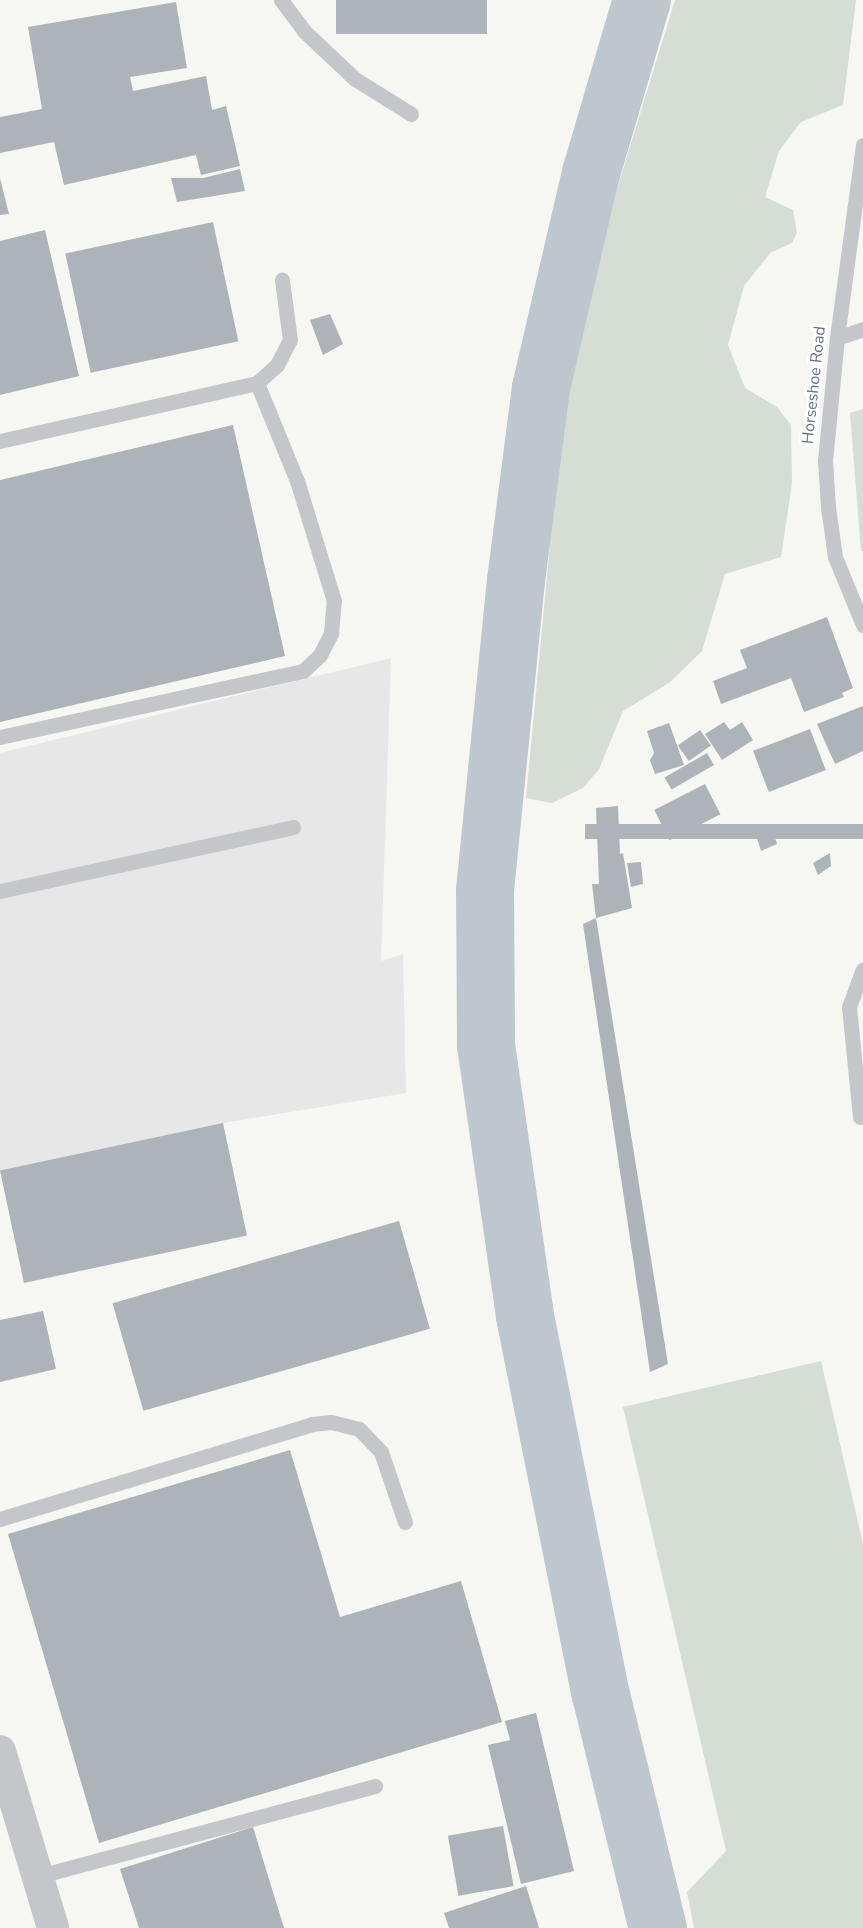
<!DOCTYPE html>
<html>
<head>
<meta charset="utf-8">
<style>
  body { margin:0 }
  #map { position:relative; width:863px; height:1928px; overflow:hidden; background:#f6f6f3; font-family:"Nunito Sans",sans-serif }
  div>[style] { position:absolute }
  [style*='--x'] { left:calc(var(--x)*1px); top:calc(var(--y)*1px); width:calc(var(--w)*1px); rotate:calc(var(--a)*1deg) }
  .built>* { inset:0; background:#e6e7e6 }
  .green>* { inset:0; background:#d6ddd4 }
  .river>* { height:58px; margin:-29px; padding:0 29px; transform-origin:29px; border-radius:29px; background:#bfc7ce }
  .building>* { inset:0; background:#adb3b9; transform-origin:0 0 }
  .lane>* { height:15px; margin:-7.5px; padding:0 7.5px; transform-origin:7.5px; border-radius:7.5px; background:#c4c6ca }
  .street>* { height:32px; margin:-16px; padding:0 16px; transform-origin:16px; border-radius:16px; background:#c4c6ca }
  span { translate:-50% -50%; white-space:nowrap; text-align:center; line-height:1.15; -webkit-text-stroke:6px #fff; paint-order:stroke }
  .street-label { font-size:16px; color:#667183 }
</style>
</head>
<body>
<div id="map">
  <div class="built">
    <div style="clip-path:polygon(391px 658px,381px 961px,403px 954px,406px 1093px,223px 1123px,0 1172px,0 753px)"></div>
  </div>
  <div class="green">
    <div style="clip-path:polygon(675px 0,856px 0,843px 105px,801px 122px,779px 151px,765px 197px,793px 210px,797px 233px,792px 243px,770px 253px,744px 286px,728px 345px,745px 388px,777px 407px,791px 425px,792px 483px,781px 557px,725px 574px,702px 651px,669px 683px,623px 711px,599px 769px,583px 788px,552px 803px,526px 798px,561px 428px,617px 189px)"></div>
    <div style="clip-path:polygon(863px 409px,863px 551px,861px 551px,850px 413px)"></div>
    <div style="clip-path:polygon(821px 1361px,863px 1544px,863px 1928px,694px 1928px,687px 1892px,726px 1851px,623px 1407px)"></div>
  </div>
  <div class="river">
    <div style="--x:642;--y:0;--w:180;--a:106.4"></div>
    <div style="--x:591;--y:173;--w:221;--a:103.1"></div>
    <div style="--x:541;--y:388;--w:194;--a:97.4"></div>
    <div style="--x:516;--y:580;--w:312;--a:95.7"></div>
    <div style="--x:485;--y:890;--w:155;--a:89.6"></div>
    <div style="--x:486;--y:1045;--w:274;--a:81.8"></div>
    <div style="--x:525;--y:1316;--w:387;--a:78.7"></div>
    <div style="--x:601;--y:1695;--w:240;--a:76.3"></div>
  </div>
  <div class="building">
    <div style="left:336px;top:0;width:151px;height:34px"></div>
    <div style="clip-path:polygon(176px 2px,187px 68px,130px 77px,133px 91px,206px 76px,212px 110px,226px 106px,240px 166px,201px 175px,196px 155px,64px 185px,54px 142px,0 153px,0 117px,42px 109px,28px 27px)"></div>
    <div style="clip-path:polygon(240px 169px,245px 191px,177px 202px,171px 178px,203px 178px)"></div>
    <div style="clip-path:polygon(0 178px,9px 214px,0 215px)"></div>
    <div style="left:213px;top:222px;width:122px;height:151px;rotate:78deg"></div>
    <div style="clip-path:polygon(45px 230px,79px 376px,0 395px,0 241px)"></div>
    <div style="clip-path:polygon(330px 314px,343px 344px,323px 355px,310px 320px)"></div>
    <div style="clip-path:polygon(233px 425px,285px 656px,0 722px,0 480px)"></div>
    <div style="clip-path:polygon(827px 617px,853px 688px,842px 693px,844px 697px,804px 712px,791px 678px,721px 704px,713px 681px,747px 668px,740px 650px)"></div>
    <div style="clip-path:polygon(863px 706px,863px 751px,835px 764px,817px 724px)"></div>
    <div style="clip-path:polygon(724px 722px,730px 730px,742px 722px,753px 740px,722px 760px,705px 734px)"></div>
    <div style="clip-path:polygon(669px 723px,684px 765px,655px 774px,650px 760px,654px 753px,647px 731px)"></div>
    <div style="left:810px;top:729px;width:44px;height:61px;rotate:69deg"></div>
    <div style="left:700px;top:730px;width:19px;height:27px;rotate:55deg"></div>
    <div style="left:707px;top:753px;width:14px;height:49px;rotate:60deg"></div>
    <div style="left:705px;top:784px;width:34px;height:57px;rotate:63deg"></div>
    <div style="clip-path:polygon(618px 806px,620px 854px,623px 853px,632px 908px,596px 918px,592px 884px,599px 884px,596px 808px)"></div>
    <div style="left:863px;top:824px;width:15px;height:278px;rotate:90deg"></div>
    <div style="clip-path:polygon(773px 831px,777px 844px,761px 851px,756px 835px)"></div>
    <div style="clip-path:polygon(830px 853px,831px 866px,818px 875px,813px 863px)"></div>
    <div style="clip-path:polygon(641px 862px,643px 884px,631px 887px,627px 863px)"></div>
    <div style="clip-path:polygon(596px 918px,668px 1364px,650px 1372px,583px 924px)"></div>
    <div style="left:223px;top:1123px;width:115px;height:228px;rotate:78deg"></div>
    <div style="left:399px;top:1221px;width:112px;height:298px;rotate:74deg"></div>
    <div style="clip-path:polygon(43px 1311px,56px 1369px,0 1382px,0 1320px)"></div>
    <div style="clip-path:polygon(290px 1450px,340px 1617px,461px 1581px,502px 1722px,99px 1843px,8px 1534px)"></div>
    <div style="clip-path:polygon(536px 1713px,574px 1871px,521px 1884px,488px 1745px,510px 1740px,505px 1721px)"></div>
    <div style="left:503px;top:1826px;width:61px;height:56px;rotate:80deg"></div>
    <div style="clip-path:polygon(253px 1827px,284px 1928px,139px 1928px,120px 1869px)"></div>
    <div style="clip-path:polygon(526px 1886px,539px 1928px,449px 1928px,444px 1913px)"></div>
  </div>
  <div class="lane">
    <div style="--x:281;--y:0;--w:39;--a:53"></div>
    <div style="--x:304;--y:31;--w:70;--a:43.3"></div>
    <div style="--x:355;--y:79;--w:66;--a:32"></div>
    <div style="--x:863;--y:145;--w:195;--a:97.7"></div>
    <div style="--x:837;--y:338;--w:123;--a:95.6"></div>
    <div style="--x:825;--y:460;--w:47;--a:86.3"></div>
    <div style="--x:828;--y:507;--w:50;--a:82"></div>
    <div style="--x:835;--y:557;--w:74;--a:67.6"></div>
    <div style="--x:837;--y:338;--w:28;--a:-19"></div>
    <div style="--x:0;--y:441;--w:263;--a:-12.7"></div>
    <div style="--x:257;--y:383;--w:27;--a:-42"></div>
    <div style="--x:277;--y:365;--w:28;--a:-63"></div>
    <div style="--x:290;--y:340;--w:61;--a:-97.6"></div>
    <div style="--x:0;--y:737;--w:310;--a:-12.3"></div>
    <div style="--x:303;--y:671;--w:23;--a:-43"></div>
    <div style="--x:320;--y:655;--w:25;--a:-63"></div>
    <div style="--x:331;--y:633;--w:32;--a:-85"></div>
    <div style="--x:334;--y:601;--w:126;--a:-107.1"></div>
    <div style="--x:297;--y:481;--w:106;--a:-112.2"></div>
    <div style="--x:0;--y:891;--w:300;--a:-12.3"></div>
    <div style="--x:860;--y:1117;--w:111;--a:-95.7"></div>
    <div style="--x:849;--y:1007;--w:40;--a:-69.8"></div>
    <div style="--x:0;--y:1519;--w:326;--a:-16.9"></div>
    <div style="--x:312;--y:1424;--w:19;--a:-6"></div>
    <div style="--x:331;--y:1422;--w:29;--a:14"></div>
    <div style="--x:359;--y:1429;--w:32;--a:46"></div>
    <div style="--x:381;--y:1452;--w:74;--a:71.1"></div>
    <div style="--x:39;--y:1876;--w:348;--a:-15"></div>
  </div>
  <div class="street">
    <div style="--x:0;--y:1751;--w:185;--a:73.3"></div>
  </div>
  <div class="street-label">
    <span style="left:814px;top:385px;rotate:-84deg">Horseshoe Road</span>
  </div>
</div>
</body>
</html>
